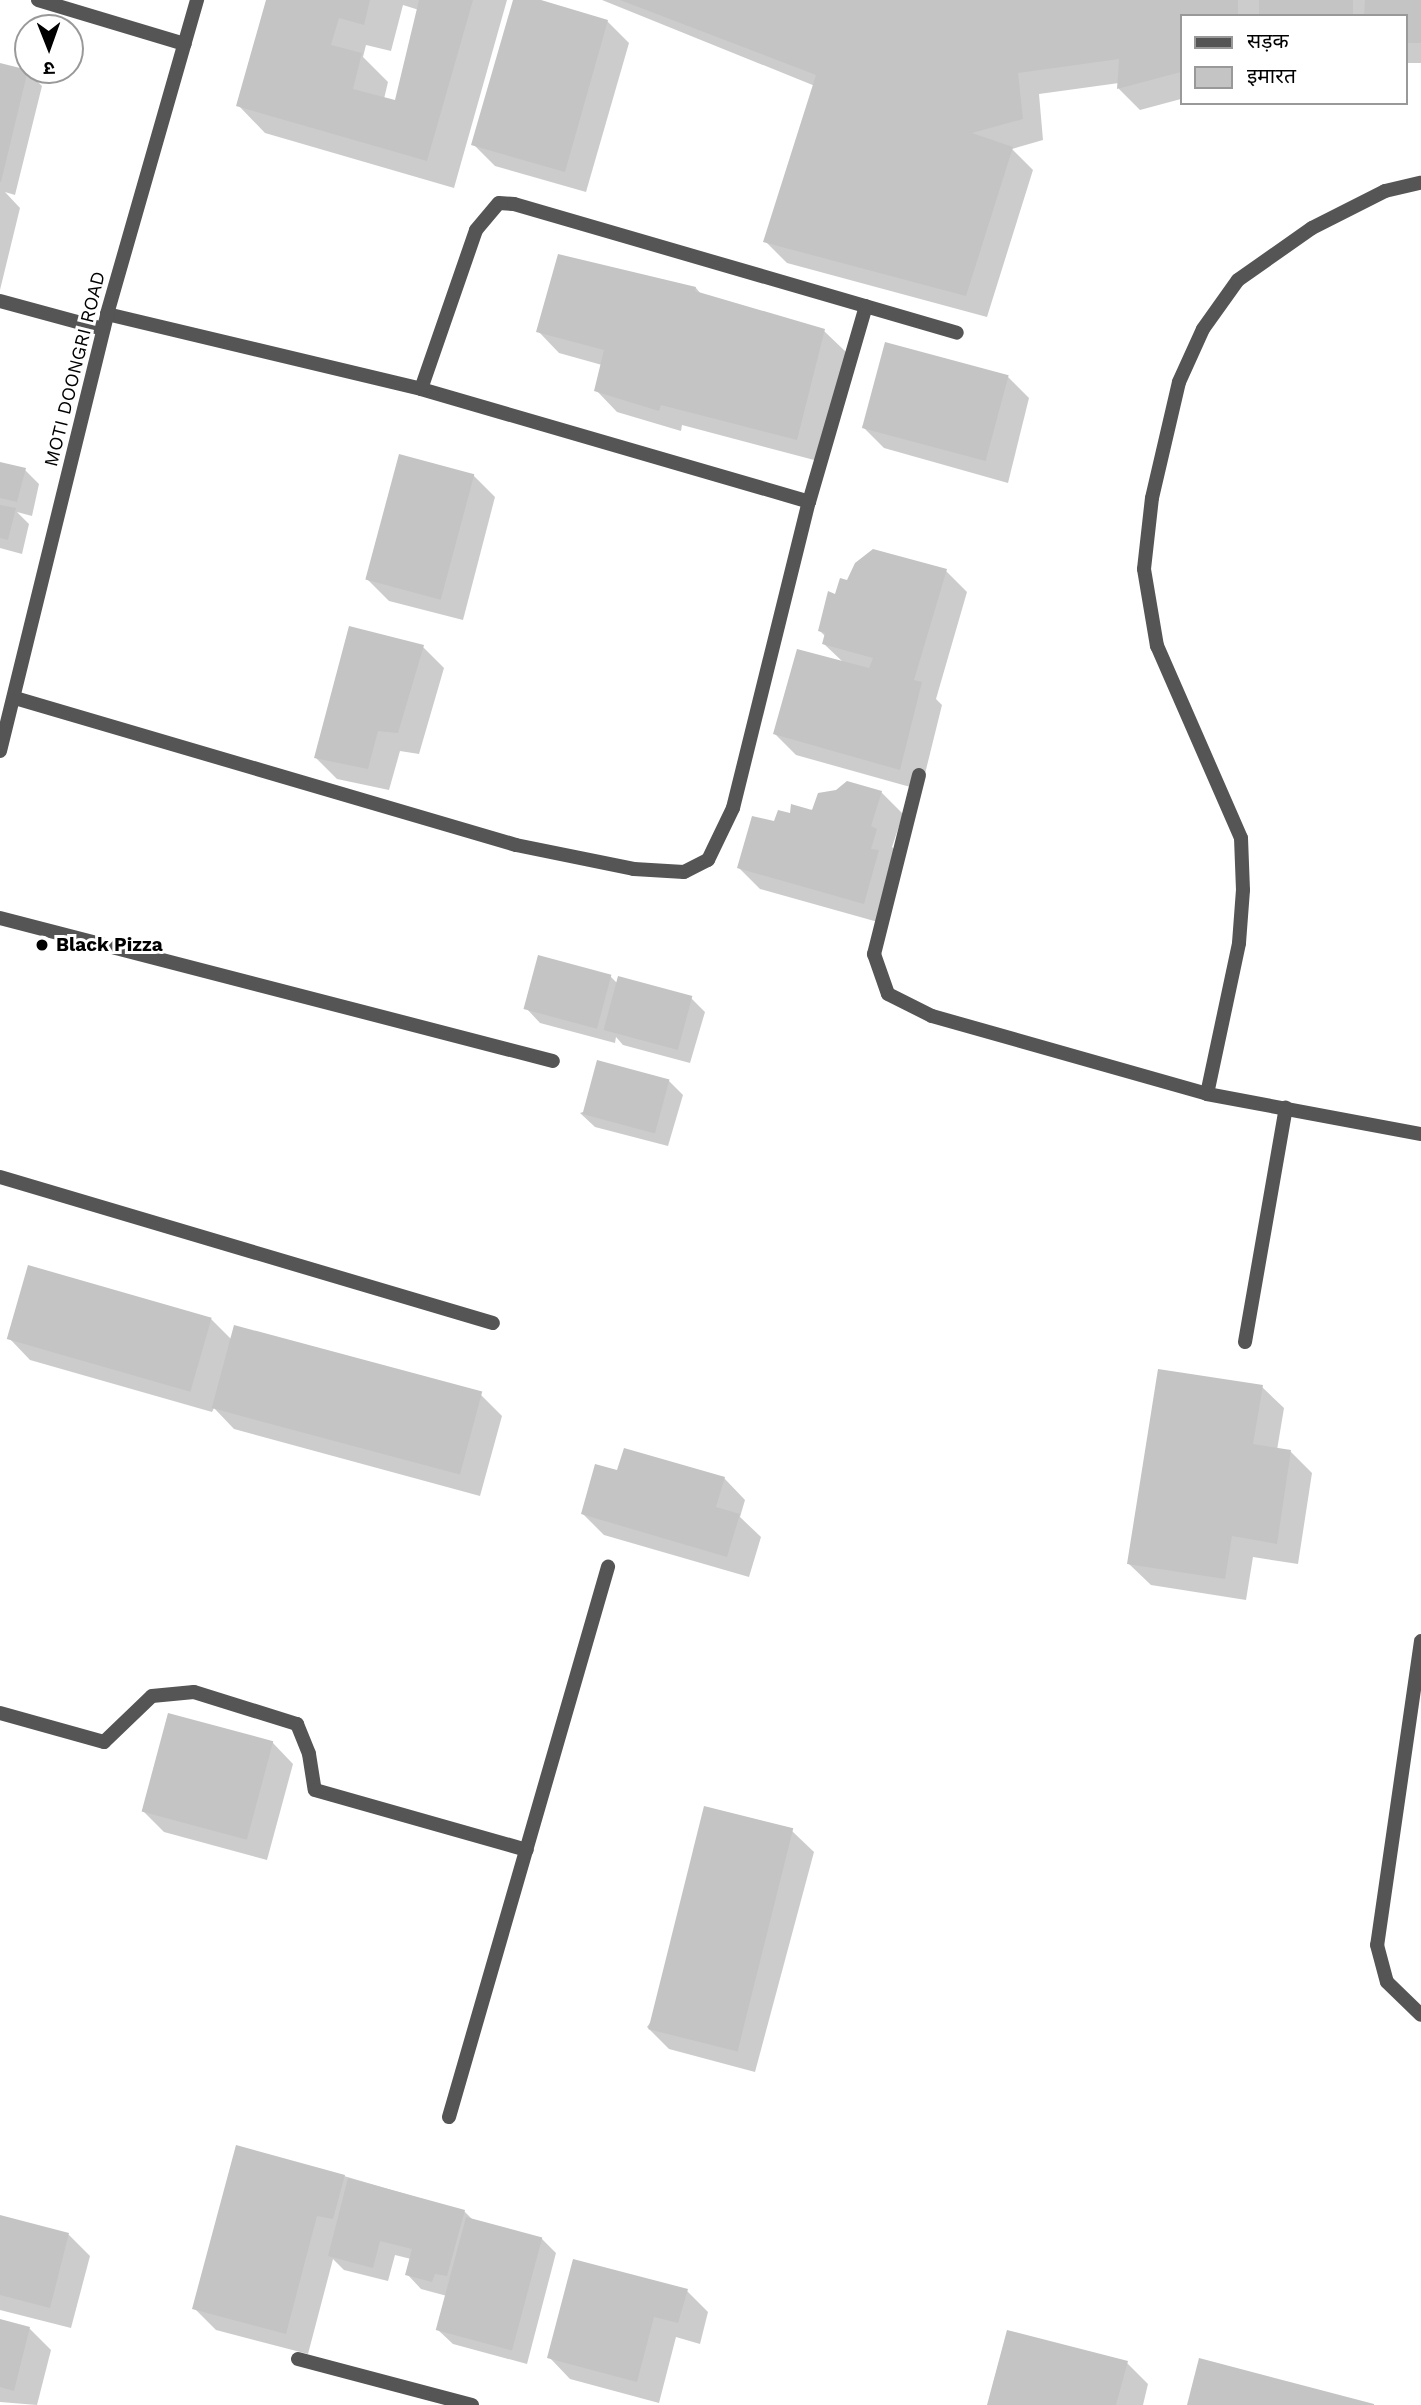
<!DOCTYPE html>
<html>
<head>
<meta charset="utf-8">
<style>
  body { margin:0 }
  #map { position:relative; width:1421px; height:2405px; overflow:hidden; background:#fff; font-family:"Work Sans","Noto Sans Devanagari",sans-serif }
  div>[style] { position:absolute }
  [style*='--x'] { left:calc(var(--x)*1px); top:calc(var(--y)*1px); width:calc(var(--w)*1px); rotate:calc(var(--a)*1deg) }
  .shadow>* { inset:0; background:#0003 }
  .building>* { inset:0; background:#c4c4c4; transform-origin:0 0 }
  .service>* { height:14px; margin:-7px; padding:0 7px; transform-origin:7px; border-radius:7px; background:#555 }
  .minor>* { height:14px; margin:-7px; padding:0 7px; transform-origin:7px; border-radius:7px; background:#555 }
  .tertiary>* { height:14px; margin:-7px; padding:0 7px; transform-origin:7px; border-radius:7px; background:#555 }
  .dots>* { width:19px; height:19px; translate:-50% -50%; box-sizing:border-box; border:4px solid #fff; border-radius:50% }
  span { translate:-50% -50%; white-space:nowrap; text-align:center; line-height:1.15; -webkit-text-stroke:6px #fff; paint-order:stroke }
  .street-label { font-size:19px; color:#000 }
  .poi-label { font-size:19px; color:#000; font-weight:700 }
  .left { translate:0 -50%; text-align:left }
  .legend { position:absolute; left:1180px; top:14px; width:228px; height:91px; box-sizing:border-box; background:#fff; border:2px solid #999; margin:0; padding:9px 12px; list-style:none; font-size:21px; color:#000 }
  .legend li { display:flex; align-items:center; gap:14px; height:35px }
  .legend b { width:35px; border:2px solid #999 }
  .north { position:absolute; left:14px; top:14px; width:70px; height:70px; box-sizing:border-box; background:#fff; border:2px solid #999; border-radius:50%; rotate:179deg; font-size:19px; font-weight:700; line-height:28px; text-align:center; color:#000 }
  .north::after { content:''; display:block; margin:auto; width:24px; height:32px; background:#000; clip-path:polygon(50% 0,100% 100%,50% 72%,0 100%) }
</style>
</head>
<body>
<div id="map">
  <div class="shadow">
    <div style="clip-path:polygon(evenodd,268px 0,507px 0,454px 188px,265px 133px,238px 105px,268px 0,403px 5px,419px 10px,396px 102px,384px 99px,388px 82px,363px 57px,366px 45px,391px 51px,403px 5px)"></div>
    <div style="clip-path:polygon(514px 0,535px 0,607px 21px,629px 43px,586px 192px,495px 166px,473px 144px)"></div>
    <div style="clip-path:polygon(602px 0,1421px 0,1421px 63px,1405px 63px,1405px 16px,1181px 16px,1181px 99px,1140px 110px,1119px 89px,1119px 83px,1039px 94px,1043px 140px,1012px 149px,1033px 170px,987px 317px,787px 263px,765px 241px,815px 86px)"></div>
    <div style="clip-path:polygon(0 65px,27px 71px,42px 86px,15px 195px,5px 192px,20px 208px,0 290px)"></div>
    <div style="clip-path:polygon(696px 288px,701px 294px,824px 331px,846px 352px,818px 461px,682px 425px,681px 431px,617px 412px,596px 390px,602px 365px,559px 353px,538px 331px)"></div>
    <div style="clip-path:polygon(1008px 377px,1029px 398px,1008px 483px,884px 448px,862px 426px)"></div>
    <div style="clip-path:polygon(0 464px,25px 470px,39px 484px,32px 516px,17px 512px,29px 524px,22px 554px,0 548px)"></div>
    <div style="clip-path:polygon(473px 475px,495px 497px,463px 620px,389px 601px,368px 580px)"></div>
    <div style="clip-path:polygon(946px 571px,967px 592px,936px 699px,942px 705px,921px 790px,796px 755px,775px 734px,844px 663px,824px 644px,826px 637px,820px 631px,836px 596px,848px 582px)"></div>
    <div style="clip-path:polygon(423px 647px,444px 668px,419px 754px,400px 751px,389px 790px,337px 779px,316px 758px)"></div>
    <div style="clip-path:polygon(881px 792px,903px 814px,892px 847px,897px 852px,885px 924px,760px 889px,739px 868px,775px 823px,791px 815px)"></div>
    <div style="clip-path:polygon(610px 976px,618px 984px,691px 998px,705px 1012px,690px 1063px,623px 1045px,616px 1037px,615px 1043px,540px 1023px,526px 1008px)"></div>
    <div style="clip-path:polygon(669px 1081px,683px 1095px,668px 1146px,595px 1127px,580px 1113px)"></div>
    <div style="clip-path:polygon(211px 1319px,232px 1340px,481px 1395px,502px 1416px,480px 1496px,234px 1429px,214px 1408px,212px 1412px,30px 1360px,9px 1338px)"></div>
    <div style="clip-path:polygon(1262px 1387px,1284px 1408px,1277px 1450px,1291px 1452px,1312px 1473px,1298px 1564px,1253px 1557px,1246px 1600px,1151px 1585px,1129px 1564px)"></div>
    <div style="clip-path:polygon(618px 1473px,724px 1478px,745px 1500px,740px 1517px,761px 1537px,749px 1577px,604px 1535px,583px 1514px)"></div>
    <div style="clip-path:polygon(272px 1742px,293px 1764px,267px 1860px,164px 1832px,143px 1811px)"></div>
    <div style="clip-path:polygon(792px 1831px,814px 1852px,755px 2072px,669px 2049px,647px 2027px)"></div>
    <div style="clip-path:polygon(344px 2176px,464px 2211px,474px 2221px,542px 2239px,556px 2253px,527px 2364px,453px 2344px,438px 2330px,447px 2296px,421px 2289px,407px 2274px,411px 2259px,395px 2255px,388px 2281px,344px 2270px,333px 2259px,308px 2354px,216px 2330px,194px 2308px)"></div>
    <div style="clip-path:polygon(0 2217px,69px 2235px,90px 2256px,71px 2328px,0 2310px)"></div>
    <div style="clip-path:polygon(687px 2291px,708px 2312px,700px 2344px,676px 2337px,659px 2403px,570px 2379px,549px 2357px)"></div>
    <div style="clip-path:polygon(0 2321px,29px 2328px,51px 2350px,37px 2405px,0 2402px)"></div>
    <div style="clip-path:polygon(1127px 2363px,1148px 2384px,1143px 2405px,989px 2405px)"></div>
  </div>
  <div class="building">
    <div style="clip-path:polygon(266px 0,370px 0,364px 25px,339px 18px,331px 45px,362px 53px,353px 89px,395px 100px,419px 0,473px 0,427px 161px,236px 106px)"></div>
    <div style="clip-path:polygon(513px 0,541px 0,608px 20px,565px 172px,471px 145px)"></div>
    <div style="clip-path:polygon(620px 0,1238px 0,1238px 16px,1181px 16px,1181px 72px,1117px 89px,1119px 59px,1018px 73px,1023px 119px,972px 133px,1013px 147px,966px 296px,763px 242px,816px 75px)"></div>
    <div style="left:1259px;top:0;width:94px;height:16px"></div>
    <div style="clip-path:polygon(1365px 0,1421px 0,1421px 43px,1405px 43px,1405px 16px,1364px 16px)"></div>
    <div style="clip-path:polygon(0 63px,28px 70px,1px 182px,0 182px)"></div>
    <div style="clip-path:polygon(558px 254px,696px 287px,695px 291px,825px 329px,797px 440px,661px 405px,659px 411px,594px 391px,604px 350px,536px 332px)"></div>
    <div style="left:885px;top:342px;width:128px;height:89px;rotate:15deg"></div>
    <div style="left:399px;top:454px;width:78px;height:130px;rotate:15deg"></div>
    <div style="clip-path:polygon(0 462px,26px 468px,17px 502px,0 498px)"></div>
    <div style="clip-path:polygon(0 505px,16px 508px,8px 540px,0 538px)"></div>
    <div style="clip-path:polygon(873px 549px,947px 569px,914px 680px,922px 682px,900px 770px,773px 734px,797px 649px,869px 668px,873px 658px,822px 644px,825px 633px,818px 631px,828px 591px,835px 594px,840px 578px,847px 580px,855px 563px)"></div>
    <div style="clip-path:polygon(349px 626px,424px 645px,398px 733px,378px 731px,368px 769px,314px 758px)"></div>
    <div style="clip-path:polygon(847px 781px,882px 791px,871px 826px,877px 829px,871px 849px,879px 850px,864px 904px,737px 868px,752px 816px,774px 821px,778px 810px,790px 813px,791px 804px,812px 810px,818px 793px,836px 790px)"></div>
    <div style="left:538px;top:955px;width:76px;height:56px;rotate:15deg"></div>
    <div style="left:618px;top:976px;width:77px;height:56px;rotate:15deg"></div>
    <div style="left:597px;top:1060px;width:75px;height:56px;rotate:15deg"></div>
    <div style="left:28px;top:1265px;width:191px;height:77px;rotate:16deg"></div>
    <div style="left:234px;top:1325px;width:257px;height:86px;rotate:15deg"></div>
    <div style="clip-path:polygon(1158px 1369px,1263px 1385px,1253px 1444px,1291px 1450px,1277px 1544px,1232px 1536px,1225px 1579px,1127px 1564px)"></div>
    <div style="clip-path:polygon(624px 1448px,725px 1477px,716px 1507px,740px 1514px,727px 1557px,581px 1514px,595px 1464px,617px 1470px)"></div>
    <div style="left:168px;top:1713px;width:109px;height:102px;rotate:15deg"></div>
    <div style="left:704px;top:1806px;width:92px;height:230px;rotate:14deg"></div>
    <div style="clip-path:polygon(236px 2145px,345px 2175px,333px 2219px,317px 2216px,286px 2334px,192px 2309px)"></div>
    <div style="clip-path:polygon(348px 2178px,465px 2210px,447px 2276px,435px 2274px,432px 2282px,405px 2275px,412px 2249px,380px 2241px,373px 2268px,328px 2256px)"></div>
    <div style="clip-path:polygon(0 2215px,69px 2233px,50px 2308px,0 2295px)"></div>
    <div style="left:466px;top:2217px;width:79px;height:117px;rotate:15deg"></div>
    <div style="clip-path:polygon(573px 2259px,688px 2289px,678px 2323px,654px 2317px,637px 2382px,547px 2358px)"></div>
    <div style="clip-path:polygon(0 2319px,30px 2327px,14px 2391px,0 2387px)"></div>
    <div style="clip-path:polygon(1007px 2330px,1128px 2361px,1116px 2405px,987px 2405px)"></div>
    <div style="clip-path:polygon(1199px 2358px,1374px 2404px,1374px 2405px,1187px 2405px)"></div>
  </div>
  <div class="service">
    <div style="--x:919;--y:775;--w:185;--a:104.1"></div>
    <div style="--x:874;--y:954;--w:42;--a:70.7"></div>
    <div style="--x:888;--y:994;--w:49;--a:26.6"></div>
    <div style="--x:932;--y:1016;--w:286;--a:15.8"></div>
    <div style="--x:1207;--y:1094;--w:218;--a:10.6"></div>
    <div style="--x:1207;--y:1094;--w:154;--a:-78"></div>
    <div style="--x:1239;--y:943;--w:53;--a:-85.7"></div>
    <div style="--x:1243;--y:890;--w:52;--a:-92.2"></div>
    <div style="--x:1241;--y:838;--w:210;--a:-113.6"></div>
    <div style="--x:1157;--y:646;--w:78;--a:-99.6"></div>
    <div style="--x:1144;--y:569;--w:71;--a:-83.6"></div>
    <div style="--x:1152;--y:498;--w:119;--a:-76.9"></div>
    <div style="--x:1179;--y:382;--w:58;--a:-65.6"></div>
    <div style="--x:1203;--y:329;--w:60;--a:-54.5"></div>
    <div style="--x:1238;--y:280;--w:90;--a:-35.1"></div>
    <div style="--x:1312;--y:228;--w:82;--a:-26.9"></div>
    <div style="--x:1385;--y:191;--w:37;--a:-13"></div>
    <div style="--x:1245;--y:1342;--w:238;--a:-80.1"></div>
    <div style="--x:1421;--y:1641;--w:307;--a:98.2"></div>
    <div style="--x:1377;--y:1945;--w:38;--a:75"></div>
    <div style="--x:1387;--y:1982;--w:47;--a:44.1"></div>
    <div style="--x:0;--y:1713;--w:108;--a:15.6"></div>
    <div style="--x:104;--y:1742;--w:66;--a:-43.8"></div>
    <div style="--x:152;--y:1696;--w:42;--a:-5.4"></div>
    <div style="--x:194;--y:1692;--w:108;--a:17.3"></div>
    <div style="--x:297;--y:1724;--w:32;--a:68"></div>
    <div style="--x:309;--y:1754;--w:36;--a:81"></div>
    <div style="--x:315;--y:1790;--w:220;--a:15.8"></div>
    <div style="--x:449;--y:2117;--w:573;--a:-73.88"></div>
  </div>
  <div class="minor">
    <div style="--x:38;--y:0;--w:153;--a:16.7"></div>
    <div style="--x:0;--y:301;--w:107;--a:15.2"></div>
    <div style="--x:107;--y:314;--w:323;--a:13.4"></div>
    <div style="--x:421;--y:389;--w:404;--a:16.2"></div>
    <div style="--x:421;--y:389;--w:168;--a:-70.9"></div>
    <div style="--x:476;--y:230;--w:35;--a:-50"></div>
    <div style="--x:499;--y:203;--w:15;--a:4"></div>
    <div style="--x:514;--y:204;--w:461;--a:16.2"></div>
    <div style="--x:15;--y:698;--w:522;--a:16.35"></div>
    <div style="--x:516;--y:845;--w:120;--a:11.5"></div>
    <div style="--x:634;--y:869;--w:50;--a:3.4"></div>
    <div style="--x:684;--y:872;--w:27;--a:-27"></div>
    <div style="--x:708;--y:860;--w:58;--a:-64.3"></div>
    <div style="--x:733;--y:808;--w:315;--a:-76.1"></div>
    <div style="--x:809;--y:502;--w:204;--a:-73.8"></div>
    <div style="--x:0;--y:918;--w:571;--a:14.5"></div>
    <div style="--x:0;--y:1177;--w:514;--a:16.5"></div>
    <div style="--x:298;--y:2359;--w:180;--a:14.8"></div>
  </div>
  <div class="tertiary">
    <div style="--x:0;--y:751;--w:450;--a:-76.2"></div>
    <div style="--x:107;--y:314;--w:327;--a:-74"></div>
  </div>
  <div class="dots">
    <div style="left:42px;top:945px;background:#000"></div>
  </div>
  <div class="street-label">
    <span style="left:75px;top:369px;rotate:-76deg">MOTI DOONGRI ROAD</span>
  </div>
  <div class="poi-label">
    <span class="left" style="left:56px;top:945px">Black Pizza</span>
  </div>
  <ul class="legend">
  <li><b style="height:9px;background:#555"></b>सड़क</li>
  <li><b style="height:19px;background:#c4c4c4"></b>इमारत</li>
  </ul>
  <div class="north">उ</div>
</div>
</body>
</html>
